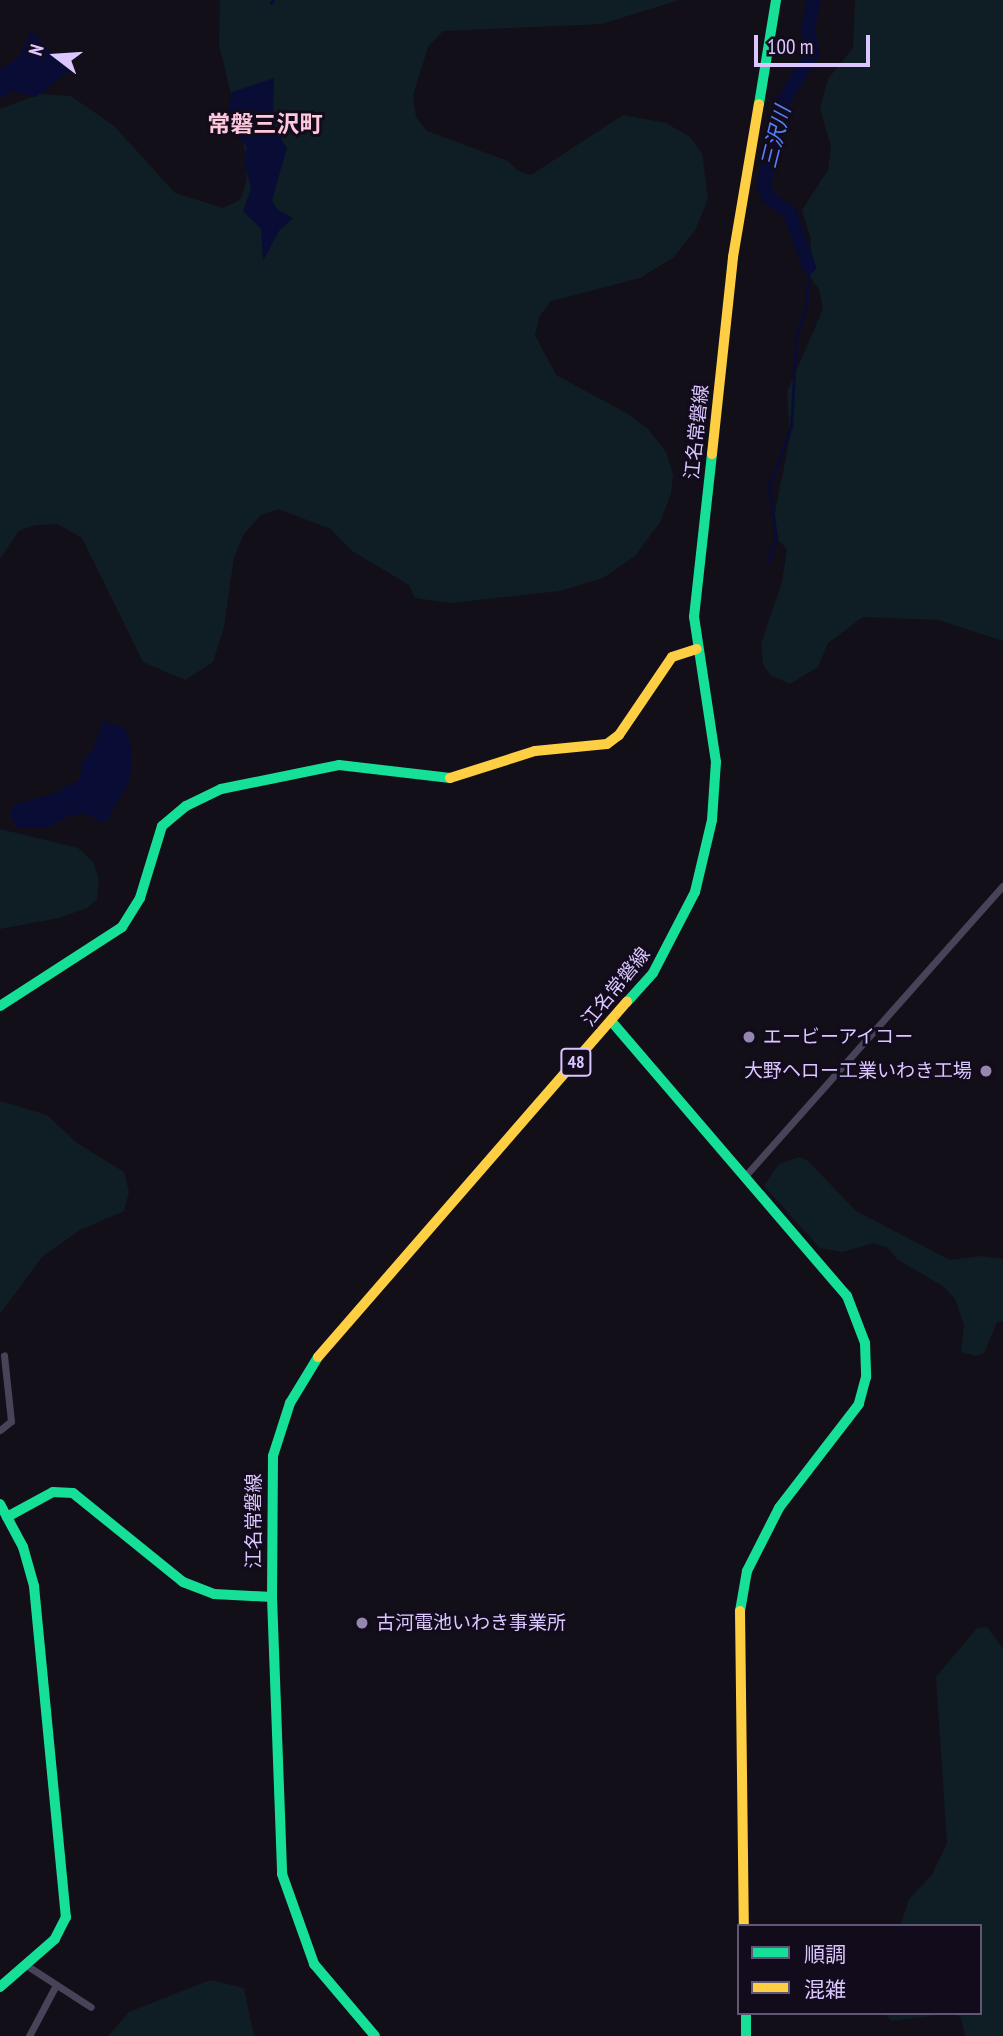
<!DOCTYPE html>
<html>
<head>
<meta charset="utf-8">
<style>
  body { margin:0 }
  #map { position:relative; width:1003px; height:2036px; overflow:hidden; background:#130f18; font-family:"PT Sans Narrow","Noto Sans JP",sans-serif }
  div>[style] { position:absolute }
  [style*='--x'] { left:calc(var(--x)*1px); top:calc(var(--y)*1px); width:calc(var(--w)*1px); rotate:calc(var(--a)*1deg) }
  .green>* { inset:0; background:#0f1e24 }
  .water>* { inset:0; background:#090d35 }
  .stream>* { height:2.5px; margin:-1.25px; padding:0 1.25px; transform-origin:1.25px; border-radius:1.25px; background:#090d35 }
  .river>* { height:14px; margin:-7px; padding:0 7px; transform-origin:7px; border-radius:7px; background:#090d35 }
  .street>* { height:7px; margin:-3.5px; padding:0 3.5px; transform-origin:3.5px; border-radius:3.5px; background:#494359 }
  .fast>* { height:10px; margin:-5px; padding:0 5px; transform-origin:5px; border-radius:5px; background:#16e098 }
  .slow>* { height:10px; margin:-5px; padding:0 5px; transform-origin:5px; border-radius:5px; background:#ffcf43 }
  .dots>* { width:19px; height:19px; translate:-50% -50%; box-sizing:border-box; border:4px solid #120b1c; border-radius:50% }
  span { translate:-50% -50%; white-space:nowrap; text-align:center; line-height:1.15; -webkit-text-stroke:6px #120b1c; paint-order:stroke }
  .shield-label span { padding:2px 5px; background:#120b1c; border:2px solid; border-radius:5px; -webkit-text-stroke-width:0 }
  .shield-label { font-size:18px; color:#dbc6ff; font-weight:700 }
  .street-label { font-size:19px; color:#dbc6ff }
  .poi-label { font-size:19px; color:#dbc6ff }
  .left { translate:0 -50%; text-align:left }
  .right { translate:-100% -50%; text-align:right }
  .water-label { font-size:21px; color:#5483ff; font-style:italic }
  .quarter-label { font-size:23px; color:#ffc8dc; font-weight:700 }
  .legend { position:absolute; left:737px; top:1924px; width:245px; height:91px; box-sizing:border-box; background:#120b1c; border:2px solid #625677; margin:0; padding:9px 12px; list-style:none; font-size:21px; color:#dbc6ff }
  .legend li { display:flex; align-items:center; gap:14px; height:35px }
  .legend b { width:35px; border:2px solid #625677 }
  .north { position:absolute; left:21px; top:21px; width:70px; height:70px; -webkit-text-stroke:5px #120b1c; paint-order:stroke; rotate:287deg; font-size:19px; font-weight:700; line-height:28px; text-align:center; color:#dbc6ff }
  .north::after { content:''; display:block; margin:auto; width:24px; height:32px; background:#dbc6ff; clip-path:polygon(50% 0,100% 100%,50% 72%,0 100%) }
  .scale { position:absolute; left:754px; top:35px; width:116px; height:32px; box-sizing:border-box; border:4px solid #dbc6ff; border-top:0; padding-left:9px; font-size:21px; line-height:24px; white-space:nowrap; color:#dbc6ff; -webkit-text-stroke:5px #120b1c; paint-order:stroke }
</style>
</head>
<body>
<div id="map">
  <div class="green">
    <div style="clip-path:polygon(220px 0,679px 0,602px 24px,443px 31px,428px 47px,413px 95px,416px 117px,427px 131px,508px 161px,518px 171px,531px 175px,623px 115px,666px 123px,690px 137px,702px 153px,708px 199px,695px 230px,674px 257px,640px 278px,551px 301px,539px 317px,535px 335px,556px 375px,628px 414px,648px 429px,666px 452px,673px 475px,671px 494px,660px 522px,636px 555px,603px 578px,560px 591px,450px 603px,415px 598px,409px 585px,352px 551px,331px 529px,278px 509px,261px 515px,244px 534px,234px 557px,224px 627px,213px 662px,185px 680px,143px 662px,82px 538px,57px 524px,35px 525px,19px 531px,0 558px,0 109px,40px 94px,71px 96px,114px 126px,175px 193px,223px 208px,240px 200px,247px 180px,245px 151px,219px 45px)"></div>
    <div style="clip-path:polygon(855px 0,1003px 0,1003px 641px,939px 620px,863px 617px,828px 643px,818px 667px,790px 684px,770px 675px,763px 664px,761px 644px,782px 582px,787px 549px,776px 538px,775px 512px,790px 437px,787px 392px,823px 309px,819px 289px,810px 277px,811px 239px,802px 210px,828px 170px,831px 146px,820px 109px,828px 79px,853px 48px)"></div>
    <div style="clip-path:polygon(0 829px,78px 848px,93px 862px,99px 879px,97px 899px,87px 908px,59px 918px,0 929px)"></div>
    <div style="clip-path:polygon(0 1101px,47px 1115px,77px 1143px,124px 1172px,129px 1192px,124px 1211px,80px 1230px,42px 1257px,0 1314px)"></div>
    <div style="clip-path:polygon(799px 1157px,808px 1161px,856px 1211px,950px 1260px,981px 1256px,1003px 1259px,1003px 1321px,997px 1322px,984px 1353px,976px 1356px,961px 1352px,964px 1325px,955px 1299px,944px 1287px,897px 1259px,888px 1248px,874px 1243px,842px 1252px,820px 1248px,764px 1186px,779px 1164px)"></div>
    <div style="clip-path:polygon(987px 1627px,1003px 1649px,1003px 2036px,965px 2036px,961px 2018px,953px 2013px,892px 2021px,884px 2013px,980px 2013px,980px 1926px,901px 1924px,909px 1899px,932px 1875px,947px 1843px,936px 1677px,977px 1628px)"></div>
    <div style="clip-path:polygon(210px 1980px,244px 1988px,254px 2036px,108px 2036px,129px 2012px)"></div>
  </div>
  <div class="water">
    <div style="clip-path:polygon(31px 30px,69px 71px,36px 97px,13px 91px,0 98px,0 70px,20px 56px)"></div>
    <div style="clip-path:polygon(274px 78px,273px 127px,287px 148px,272px 200px,277px 209px,293px 218px,279px 231px,263px 261px,261px 229px,243px 211px,251px 188px,244px 161px,247px 147px,234px 133px,229px 106px,232px 92px)"></div>
    <div style="clip-path:polygon(103px 721px,124px 727px,132px 748px,130px 780px,107px 820px,104px 823px,87px 814px,70px 815px,46px 828px,18px 828px,11px 817px,13px 805px,55px 793px,80px 779px,82px 762px,93px 749px)"></div>
  </div>
  <div class="stream">
    <div style="--x:271;--y:3;--w:4;--a:-56"></div>
    <div style="--x:768;--y:562;--w:26;--a:-72"></div>
    <div style="--x:776;--y:537;--w:50;--a:-98"></div>
    <div style="--x:769;--y:487;--w:64;--a:-69.9"></div>
    <div style="--x:791;--y:427;--w:88;--a:-86.7"></div>
    <div style="--x:796;--y:339;--w:36;--a:-74"></div>
    <div style="--x:806;--y:304;--w:37;--a:-85"></div>
  </div>
  <div class="river">
    <div style="--x:809;--y:267;--w:57;--a:-109.4"></div>
    <div style="--x:790;--y:213;--w:26;--a:-144"></div>
    <div style="--x:769;--y:198;--w:12;--a:-114"></div>
    <div style="--x:764;--y:187;--w:78;--a:-79.7"></div>
    <div style="--x:778;--y:110;--w:66;--a:-58.7"></div>
    <div style="--x:812;--y:54;--w:24;--a:-99"></div>
    <div style="--x:808;--y:30;--w:31;--a:-79"></div>
  </div>
  <div class="street">
    <div style="--x:746;--y:1175;--w:387;--a:-48.4"></div>
    <div style="--x:0;--y:1430;--w:14;--a:-39"></div>
    <div style="--x:11;--y:1421;--w:66;--a:-96.1"></div>
    <div style="--x:26;--y:1965;--w:77;--a:32.9"></div>
    <div style="--x:29;--y:2036;--w:58;--a:-62.1"></div>
  </div>
  <div class="fast">
    <div style="--x:759;--y:104;--w:105;--a:-80.7"></div>
    <div style="--x:627;--y:1002;--w:39;--a:-48"></div>
    <div style="--x:653;--y:973;--w:91;--a:-62.6"></div>
    <div style="--x:695;--y:892;--w:74;--a:-76.7"></div>
    <div style="--x:712;--y:820;--w:58;--a:-86.1"></div>
    <div style="--x:716;--y:762;--w:147;--a:-98.6"></div>
    <div style="--x:694;--y:617;--w:164;--a:-83.7"></div>
    <div style="--x:0;--y:1006;--w:145;--a:-32.9"></div>
    <div style="--x:122;--y:927;--w:34;--a:-58"></div>
    <div style="--x:140;--y:898;--w:75;--a:-73"></div>
    <div style="--x:162;--y:826;--w:31;--a:-40"></div>
    <div style="--x:186;--y:806;--w:39;--a:-26"></div>
    <div style="--x:221;--y:789;--w:120;--a:-11.5"></div>
    <div style="--x:339;--y:765;--w:112;--a:6.7"></div>
    <div style="--x:612;--y:1022;--w:361;--a:49.4"></div>
    <div style="--x:847;--y:1296;--w:50;--a:69"></div>
    <div style="--x:865;--y:1343;--w:34;--a:88"></div>
    <div style="--x:866;--y:1377;--w:28;--a:105"></div>
    <div style="--x:859;--y:1404;--w:131;--a:127.6"></div>
    <div style="--x:779;--y:1508;--w:71;--a:116.9"></div>
    <div style="--x:747;--y:1571;--w:41;--a:99.9"></div>
    <div style="--x:318;--y:1357;--w:54;--a:121.3"></div>
    <div style="--x:290;--y:1403;--w:56;--a:107.8"></div>
    <div style="--x:273;--y:1456;--w:141;--a:90.4"></div>
    <div style="--x:272;--y:1597;--w:277;--a:87.9"></div>
    <div style="--x:282;--y:1874;--w:96;--a:70.4"></div>
    <div style="--x:314;--y:1964;--w:94;--a:49.7"></div>
    <div style="--x:0;--y:1504;--w:49;--a:61.9"></div>
    <div style="--x:23;--y:1547;--w:41;--a:74.2"></div>
    <div style="--x:34;--y:1586;--w:333;--a:84.5"></div>
    <div style="--x:66;--y:1917;--w:25;--a:117"></div>
    <div style="--x:55;--y:1939;--w:73;--a:138.9"></div>
    <div style="--x:7;--y:1517;--w:52;--a:-28.5"></div>
    <div style="--x:53;--y:1492;--w:20;--a:3"></div>
    <div style="--x:73;--y:1493;--w:141;--a:39"></div>
    <div style="--x:183;--y:1582;--w:33;--a:21"></div>
    <div style="--x:214;--y:1594;--w:58;--a:3"></div>
    <div style="--x:746;--y:2013;--w:23;--a:90"></div>
  </div>
  <div class="slow">
    <div style="--x:712;--y:454;--w:198;--a:-83.9"></div>
    <div style="--x:733;--y:257;--w:155;--a:-80.4"></div>
    <div style="--x:450;--y:778;--w:89;--a:-17.6"></div>
    <div style="--x:535;--y:751;--w:72;--a:-5.6"></div>
    <div style="--x:607;--y:744;--w:15;--a:-37"></div>
    <div style="--x:619;--y:735;--w:94;--a:-55.8"></div>
    <div style="--x:672;--y:657;--w:26;--a:-18"></div>
    <div style="--x:318;--y:1357;--w:471;--a:-49"></div>
    <div style="--x:740;--y:1611;--w:315;--a:89.3"></div>
  </div>
  <div class="dots">
    <div style="left:749px;top:1037px;background:#9586ae"></div>
    <div style="left:986px;top:1071px;background:#9586ae"></div>
    <div style="left:362px;top:1623px;background:#9586ae"></div>
  </div>
  <div class="shield-label">
    <span style="left:576px;top:1062px">48</span>
  </div>
  <div class="street-label">
    <span style="left:697px;top:432px;rotate:-84deg">江名常磐線</span>
    <span style="left:616px;top:987px;rotate:-51deg">江名常磐線</span>
    <span style="left:254px;top:1521px;rotate:-90deg">江名常磐線</span>
  </div>
  <div class="poi-label">
    <span class="left" style="left:763px;top:1037px">エービーアイコー</span>
    <span class="right" style="left:972px;top:1071px">大野ヘロー工業いわき工場</span>
    <span class="left" style="left:376px;top:1623px">古河電池いわき事業所</span>
  </div>
  <div class="water-label">
    <span style="left:776px;top:137px;rotate:-76deg">三沢川</span>
  </div>
  <div class="quarter-label">
    <span style="left:265px;top:124px">常磐三沢町</span>
  </div>
  <ul class="legend">
  <li><b style="height:9px;background:#16e098"></b>順調</li>
  <li><b style="height:9px;background:#ffcf43"></b>混雑</li>
  </ul>
  <div class="north">N</div>
  <div class="scale">100 m</div>
</div>
</body>
</html>
